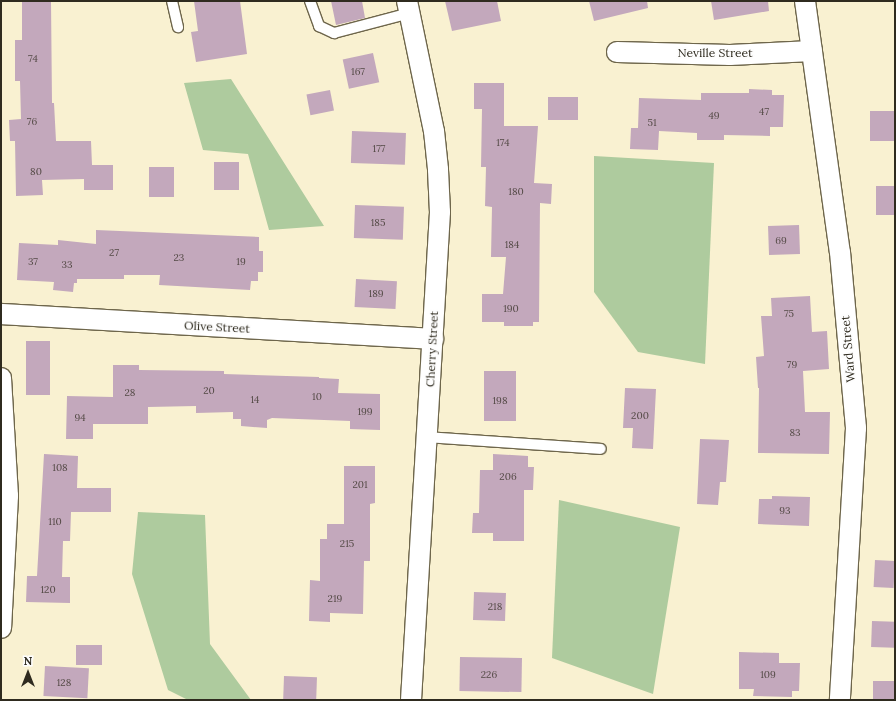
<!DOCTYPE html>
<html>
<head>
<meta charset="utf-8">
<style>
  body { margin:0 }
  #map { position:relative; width:896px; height:701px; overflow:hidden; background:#f9f1d1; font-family:Lora,serif }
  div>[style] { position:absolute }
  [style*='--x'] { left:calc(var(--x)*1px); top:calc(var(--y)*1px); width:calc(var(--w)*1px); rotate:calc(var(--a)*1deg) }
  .forest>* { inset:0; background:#aecb9e }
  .building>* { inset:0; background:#c3a8bc; transform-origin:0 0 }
  .roads { filter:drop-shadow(1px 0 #6e664b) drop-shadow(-1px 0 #6e664b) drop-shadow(0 1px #6e664b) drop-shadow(0 -1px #6e664b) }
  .service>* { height:10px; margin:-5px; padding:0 5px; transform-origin:5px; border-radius:5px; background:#fff }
  .minor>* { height:20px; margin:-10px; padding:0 10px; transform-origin:10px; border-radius:10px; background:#fff }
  span { translate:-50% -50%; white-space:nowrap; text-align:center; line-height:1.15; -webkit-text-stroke:3.5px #fdfdfd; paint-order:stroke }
  .number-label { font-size:10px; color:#544a46 }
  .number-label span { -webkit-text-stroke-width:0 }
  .street-label { font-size:12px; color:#2f2b1f }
  .frame { position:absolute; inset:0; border:2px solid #2f2b1f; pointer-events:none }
  .north { position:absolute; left:8px; top:653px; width:40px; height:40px; -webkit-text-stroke:3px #fdfdfd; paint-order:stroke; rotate:0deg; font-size:11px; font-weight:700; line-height:16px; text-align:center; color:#2f2b1f }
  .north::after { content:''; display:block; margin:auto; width:14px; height:18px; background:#2f2b1f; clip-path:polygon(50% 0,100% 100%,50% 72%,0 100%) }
</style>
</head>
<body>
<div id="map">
  <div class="forest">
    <div style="clip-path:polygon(231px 79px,324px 226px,269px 230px,248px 154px,203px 150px,184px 83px)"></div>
    <div style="clip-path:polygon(594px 156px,714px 163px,705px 364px,638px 352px,594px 292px)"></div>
    <div style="clip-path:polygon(559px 500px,680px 527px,653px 694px,552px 658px)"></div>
    <div style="clip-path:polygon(138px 512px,205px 515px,210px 644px,251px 700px,188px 700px,168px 690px,132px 574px)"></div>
  </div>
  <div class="building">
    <div style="clip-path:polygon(22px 1px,51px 1px,52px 103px,54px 103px,56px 141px,91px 141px,92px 165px,113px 165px,113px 190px,84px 190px,84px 179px,42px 180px,43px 195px,16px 196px,15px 141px,10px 141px,9px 120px,21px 119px,20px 81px,15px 81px,15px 40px,22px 40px)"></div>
    <div style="clip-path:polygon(194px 1px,240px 1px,247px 54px,196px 62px,191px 32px,198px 31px)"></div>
    <div style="clip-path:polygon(331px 1px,362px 1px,365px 18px,336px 25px)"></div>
    <div style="clip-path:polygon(445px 1px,497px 1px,501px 21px,452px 31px)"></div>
    <div style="clip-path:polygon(589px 1px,647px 1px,648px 8px,594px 21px)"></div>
    <div style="clip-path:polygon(711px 1px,768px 1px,769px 11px,714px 20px)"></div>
    <div style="left:373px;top:53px;width:30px;height:31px;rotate:78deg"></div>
    <div style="clip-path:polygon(474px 83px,504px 83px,504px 126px,538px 126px,534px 183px,552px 184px,551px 204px,540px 203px,539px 322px,533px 322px,533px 326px,504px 326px,504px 322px,482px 322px,482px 294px,503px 294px,506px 257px,491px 257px,492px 207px,485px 206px,486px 167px,481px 167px,482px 109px,474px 109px)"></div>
    <div style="clip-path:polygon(749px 89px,772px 90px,772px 95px,784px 95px,783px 127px,770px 127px,770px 136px,724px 135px,724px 140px,697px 140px,697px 133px,659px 131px,658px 150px,630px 149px,631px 128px,638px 128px,639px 98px,701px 100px,701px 93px,749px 93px)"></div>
    <div style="left:330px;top:90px;width:21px;height:24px;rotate:79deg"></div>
    <div style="left:548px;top:97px;width:30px;height:23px"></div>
    <div style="left:895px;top:111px;width:30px;height:25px;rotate:90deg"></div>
    <div style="left:352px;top:131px;width:54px;height:32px;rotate:2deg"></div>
    <div style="left:239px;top:162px;width:28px;height:25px;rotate:90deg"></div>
    <div style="left:149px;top:167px;width:25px;height:30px"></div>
    <div style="left:895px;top:186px;width:29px;height:19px;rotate:90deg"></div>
    <div style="left:355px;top:205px;width:49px;height:33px;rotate:2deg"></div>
    <div style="left:799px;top:225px;width:29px;height:31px;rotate:88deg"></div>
    <div style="clip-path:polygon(96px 230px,259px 237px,259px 251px,263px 251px,263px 272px,258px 272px,258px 281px,251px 281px,250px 290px,159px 285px,160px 275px,124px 275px,124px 279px,77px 279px,77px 283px,74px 283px,73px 292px,53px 290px,54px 282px,17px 280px,19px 243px,58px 245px,58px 240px,96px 244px)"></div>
    <div style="left:356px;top:279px;width:41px;height:28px;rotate:3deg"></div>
    <div style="clip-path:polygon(810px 296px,812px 332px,827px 331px,829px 369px,803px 371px,805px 412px,830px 412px,829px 454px,758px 453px,759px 388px,758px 388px,756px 357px,764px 356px,761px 316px,772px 316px,771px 298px)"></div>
    <div style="left:26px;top:341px;width:24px;height:54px"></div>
    <div style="clip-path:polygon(113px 365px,139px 365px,139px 370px,224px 371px,224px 374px,319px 377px,319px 378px,339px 379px,338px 393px,380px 394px,380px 430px,350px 429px,350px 421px,272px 418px,267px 420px,267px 428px,241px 426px,241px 419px,233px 419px,233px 412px,196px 413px,196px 406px,148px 407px,148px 424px,93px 424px,93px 439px,66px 439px,67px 396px,113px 397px)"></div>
    <div style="left:484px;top:371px;width:32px;height:50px"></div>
    <div style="clip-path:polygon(625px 388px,656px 389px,653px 449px,632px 448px,633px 428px,623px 428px)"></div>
    <div style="clip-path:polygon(700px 439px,729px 440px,726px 482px,720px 482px,718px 505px,697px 504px)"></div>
    <div style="clip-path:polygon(44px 454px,78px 456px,77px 488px,111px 488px,111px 512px,71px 512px,70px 541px,63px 541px,62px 577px,70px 577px,70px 603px,26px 602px,27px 576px,37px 576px)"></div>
    <div style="clip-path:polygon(493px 454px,528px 456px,528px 467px,534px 467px,533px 490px,524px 490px,524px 541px,493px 541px,493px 533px,472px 533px,473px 513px,479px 513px,480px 470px,493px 470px)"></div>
    <div style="clip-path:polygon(344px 466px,375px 466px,375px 503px,370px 504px,370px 561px,364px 561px,363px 614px,330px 613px,330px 622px,309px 621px,310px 580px,320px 581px,320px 539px,327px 539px,327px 524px,344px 524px)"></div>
    <div style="clip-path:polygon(772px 496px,810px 497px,809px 526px,758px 524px,759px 499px,772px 499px)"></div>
    <div style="left:875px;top:560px;width:20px;height:27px;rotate:3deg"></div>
    <div style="left:474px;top:592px;width:32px;height:28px;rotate:2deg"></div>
    <div style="left:872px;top:621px;width:23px;height:26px;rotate:2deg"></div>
    <div style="left:76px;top:645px;width:26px;height:20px"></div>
    <div style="clip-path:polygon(739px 652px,779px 653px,779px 663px,800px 663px,799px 691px,792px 691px,792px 697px,753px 696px,754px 689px,739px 689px)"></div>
    <div style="left:460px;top:657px;width:62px;height:34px;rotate:1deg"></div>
    <div style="left:45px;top:666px;width:44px;height:30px;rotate:3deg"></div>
    <div style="left:284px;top:676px;width:33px;height:24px;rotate:2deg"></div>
    <div style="left:873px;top:681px;width:22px;height:19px"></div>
  </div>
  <div class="roads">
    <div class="service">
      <div style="--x:172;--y:1;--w:27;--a:77"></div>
      <div style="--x:310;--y:1;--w:27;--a:70"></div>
      <div style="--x:319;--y:26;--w:17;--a:25"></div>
      <div style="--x:334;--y:33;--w:79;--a:-14.7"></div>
      <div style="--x:427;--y:437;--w:174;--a:3.9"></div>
    </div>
    <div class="minor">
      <div style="--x:407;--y:1;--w:133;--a:78.3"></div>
      <div style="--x:434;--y:131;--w:39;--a:84"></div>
      <div style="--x:438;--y:170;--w:42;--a:87.3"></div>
      <div style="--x:440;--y:212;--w:489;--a:93.4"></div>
      <div style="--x:805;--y:1;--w:253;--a:82.1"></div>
      <div style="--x:840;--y:252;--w:177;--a:84.8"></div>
      <div style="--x:856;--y:428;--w:272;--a:93.4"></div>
      <div style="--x:617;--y:52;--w:113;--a:1.5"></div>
      <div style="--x:730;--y:55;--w:82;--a:-2.8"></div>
      <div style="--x:1;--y:314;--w:433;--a:3.3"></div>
      <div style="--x:1;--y:378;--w:118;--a:86.6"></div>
      <div style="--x:8;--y:496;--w:132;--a:93"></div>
    </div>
  </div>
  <div class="number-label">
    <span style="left:33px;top:59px">74</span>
    <span style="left:358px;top:72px">167</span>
    <span style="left:764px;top:112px">47</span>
    <span style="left:714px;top:116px">49</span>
    <span style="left:32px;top:122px">76</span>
    <span style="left:652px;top:123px">51</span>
    <span style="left:503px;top:143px">174</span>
    <span style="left:379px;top:149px">177</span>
    <span style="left:36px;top:172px">80</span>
    <span style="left:516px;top:192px">180</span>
    <span style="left:378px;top:223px">185</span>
    <span style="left:781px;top:241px">69</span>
    <span style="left:512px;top:245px">184</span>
    <span style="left:114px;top:253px">27</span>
    <span style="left:179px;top:258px">23</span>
    <span style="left:33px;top:262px">37</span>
    <span style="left:241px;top:262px">19</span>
    <span style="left:67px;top:265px">33</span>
    <span style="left:376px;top:294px">189</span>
    <span style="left:511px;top:309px">190</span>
    <span style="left:789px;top:314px">75</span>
    <span style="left:792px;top:365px">79</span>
    <span style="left:209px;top:391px">20</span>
    <span style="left:130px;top:393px">28</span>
    <span style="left:317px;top:397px">10</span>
    <span style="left:255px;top:400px">14</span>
    <span style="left:500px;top:401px">198</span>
    <span style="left:365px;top:412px">199</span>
    <span style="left:640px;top:416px">200</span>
    <span style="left:80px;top:418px">94</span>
    <span style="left:795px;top:433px">83</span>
    <span style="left:60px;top:468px">108</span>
    <span style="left:508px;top:477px">206</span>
    <span style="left:360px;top:485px">201</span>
    <span style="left:785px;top:511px">93</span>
    <span style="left:55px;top:522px">110</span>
    <span style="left:347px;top:544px">215</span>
    <span style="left:48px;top:590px">120</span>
    <span style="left:335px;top:599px">219</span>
    <span style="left:495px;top:607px">218</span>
    <span style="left:489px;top:675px">226</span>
    <span style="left:768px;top:675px">109</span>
    <span style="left:64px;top:683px">128</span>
  </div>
  <div class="street-label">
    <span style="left:715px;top:53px">Neville Street</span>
    <span style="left:217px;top:327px;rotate:3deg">Olive Street</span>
    <span style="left:432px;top:349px;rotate:-87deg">Cherry Street</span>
    <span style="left:848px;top:349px;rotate:-95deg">Ward Street</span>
  </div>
  <div class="frame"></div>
  <div class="north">N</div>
</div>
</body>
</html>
